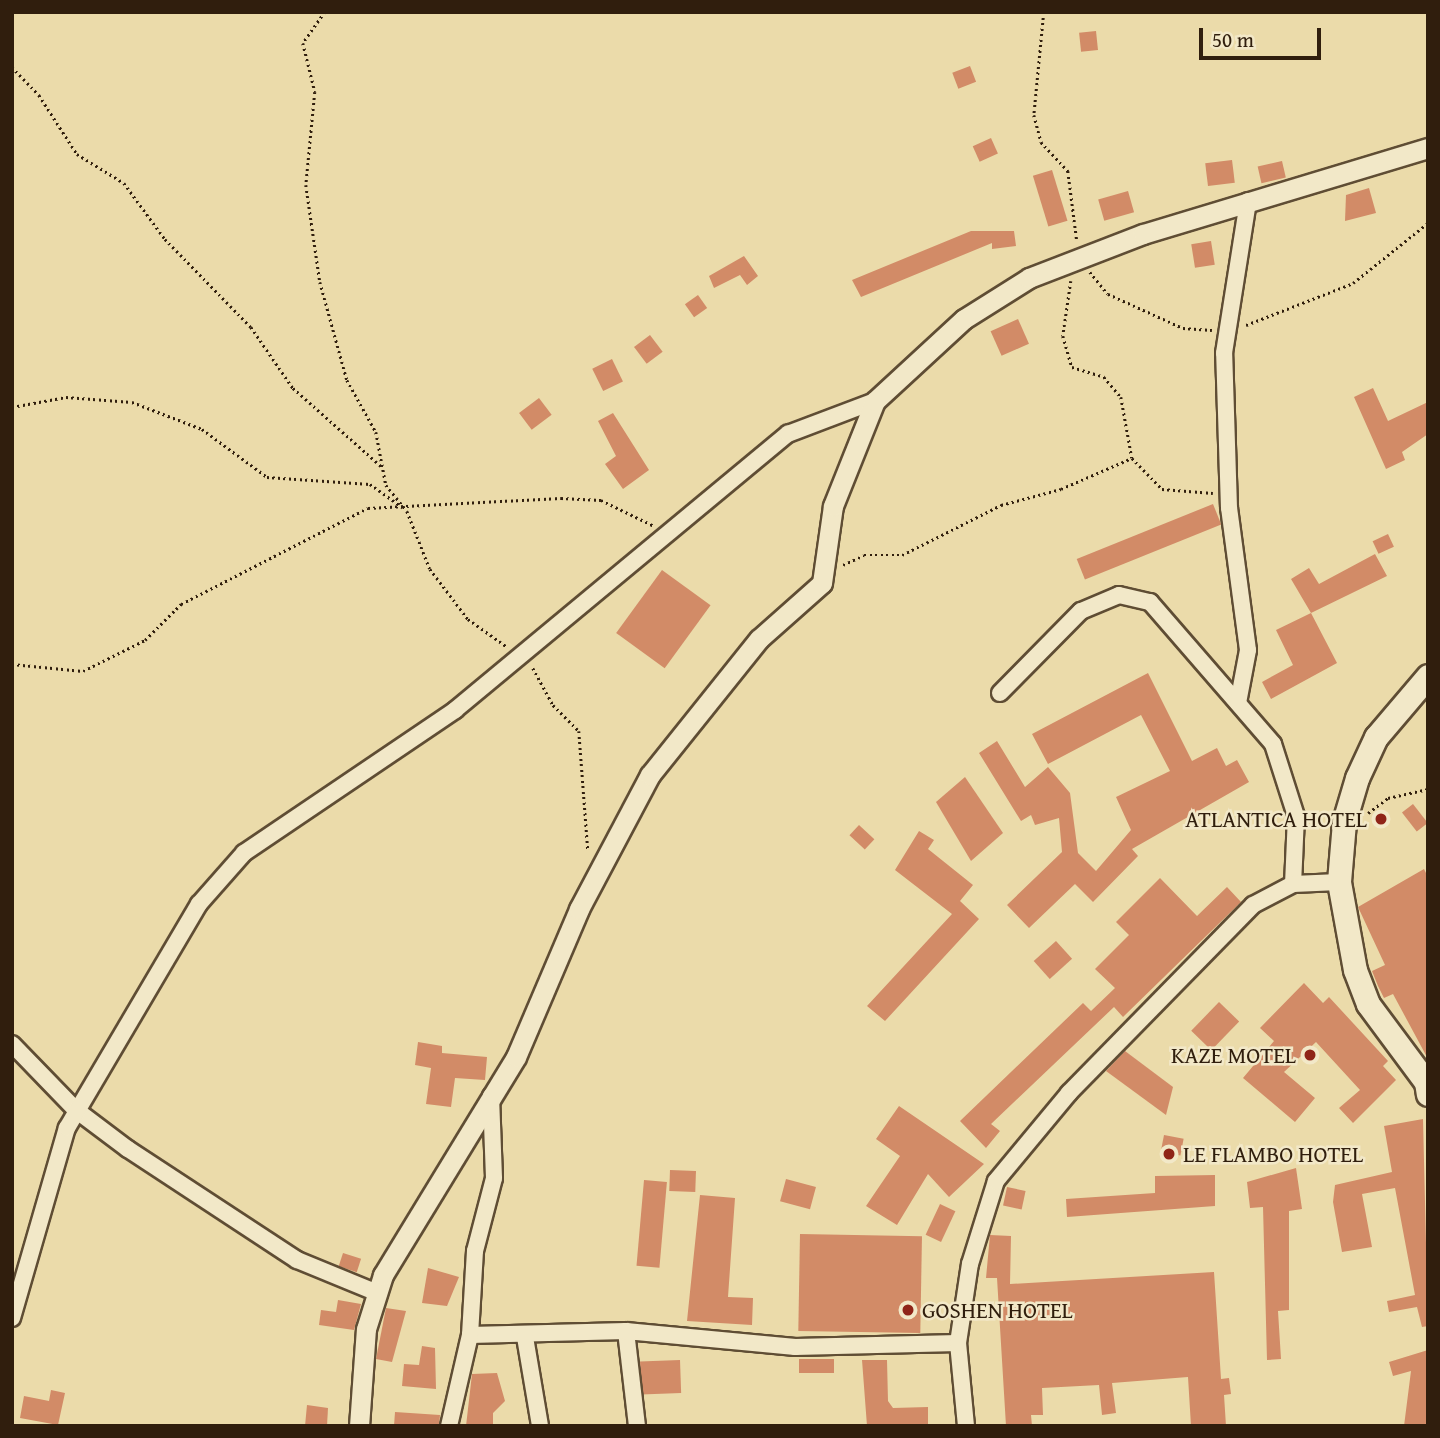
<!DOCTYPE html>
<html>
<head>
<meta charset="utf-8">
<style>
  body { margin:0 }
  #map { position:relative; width:1440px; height:1438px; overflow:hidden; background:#ebdbaa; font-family:"Gentium Book Plus",serif }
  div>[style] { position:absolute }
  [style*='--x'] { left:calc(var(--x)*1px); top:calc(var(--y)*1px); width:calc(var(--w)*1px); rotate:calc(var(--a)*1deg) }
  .building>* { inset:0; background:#d28b67; transform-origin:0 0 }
  .path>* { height:2.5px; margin-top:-1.25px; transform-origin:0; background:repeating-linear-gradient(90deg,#301e0d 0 2px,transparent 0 5.5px) }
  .roads { filter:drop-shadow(2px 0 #5f4d34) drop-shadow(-2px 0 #5f4d34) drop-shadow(0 2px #5f4d34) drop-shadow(0 -2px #5f4d34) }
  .minor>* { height:16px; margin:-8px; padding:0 8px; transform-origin:8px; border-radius:8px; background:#f2e8c8 }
  .tertiary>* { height:19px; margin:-9.5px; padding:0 9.5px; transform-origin:9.5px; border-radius:9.5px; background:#f2e8c8 }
  .secondary>* { height:23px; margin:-11.5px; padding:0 11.5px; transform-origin:11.5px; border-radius:11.5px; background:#f2e8c8 }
  .dots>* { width:19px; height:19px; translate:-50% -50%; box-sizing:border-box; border:4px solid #f2e8c8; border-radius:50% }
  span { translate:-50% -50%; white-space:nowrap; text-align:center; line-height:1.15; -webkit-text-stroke:5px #f2e8c8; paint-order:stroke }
  .poi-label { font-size:23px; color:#301e0d }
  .right { translate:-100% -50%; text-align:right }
  .left { translate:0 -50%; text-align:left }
  .frame { position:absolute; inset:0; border:14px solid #301e0d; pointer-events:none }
  .scale { position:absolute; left:1199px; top:28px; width:122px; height:32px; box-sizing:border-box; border:4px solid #301e0d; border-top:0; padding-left:9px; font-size:21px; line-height:24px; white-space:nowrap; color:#301e0d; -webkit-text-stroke:5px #f2e8c8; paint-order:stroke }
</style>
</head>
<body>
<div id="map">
  <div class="building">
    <div style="left:1096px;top:31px;width:19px;height:17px;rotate:84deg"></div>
    <div style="left:970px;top:66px;width:17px;height:19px;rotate:69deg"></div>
    <div style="left:991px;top:138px;width:17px;height:20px;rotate:66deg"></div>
    <div style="left:1232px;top:160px;width:23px;height:27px;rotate:83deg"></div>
    <div style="left:1282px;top:161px;width:17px;height:25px;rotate:77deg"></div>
    <div style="left:1052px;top:170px;width:53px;height:20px;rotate:73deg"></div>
    <div style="clip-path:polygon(1369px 188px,1376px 213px,1345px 221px,1346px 195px)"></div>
    <div style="left:1128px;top:191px;width:22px;height:31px;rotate:74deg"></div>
    <div style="clip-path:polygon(971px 231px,1014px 231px,1016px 246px,992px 249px,992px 243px,861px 297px,852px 280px)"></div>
    <div style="left:1211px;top:241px;width:24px;height:20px;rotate:81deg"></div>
    <div style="clip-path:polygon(744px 256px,758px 276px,747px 285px,740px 275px,714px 288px,709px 276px)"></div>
    <div style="left:698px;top:295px;width:16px;height:16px;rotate:55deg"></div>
    <div style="left:1018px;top:319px;width:27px;height:30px;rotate:66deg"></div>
    <div style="left:650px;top:335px;width:21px;height:20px;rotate:53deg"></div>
    <div style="left:612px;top:359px;width:25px;height:22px;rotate:64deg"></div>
    <div style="clip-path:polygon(1373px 388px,1388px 421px,1428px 402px,1428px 434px,1402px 452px,1405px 460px,1386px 469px,1354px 397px)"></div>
    <div style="left:539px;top:398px;width:21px;height:25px;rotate:53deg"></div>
    <div style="clip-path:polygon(613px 413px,649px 470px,623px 489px,605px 464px,616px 456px,598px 421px)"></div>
    <div style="left:1213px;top:504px;width:22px;height:147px;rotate:68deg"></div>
    <div style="left:1388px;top:534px;width:14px;height:17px;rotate:65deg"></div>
    <div style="clip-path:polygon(1375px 554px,1387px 576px,1311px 613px,1337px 663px,1271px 699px,1262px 682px,1293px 665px,1276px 630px,1311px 613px,1291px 579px,1309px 568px,1319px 584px)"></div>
    <div style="left:662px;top:570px;width:60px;height:78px;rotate:36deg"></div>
    <div style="clip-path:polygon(1148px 673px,1192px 761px,1217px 748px,1226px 766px,1237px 760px,1249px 782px,1132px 849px,1138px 856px,1093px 902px,1075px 884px,1029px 928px,1007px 905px,1062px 852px,1059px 818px,1035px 825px,1031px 815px,1021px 821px,979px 753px,997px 741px,1025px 787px,1048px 767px,1070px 793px,1078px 853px,1096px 871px,1131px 830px,1116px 797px,1170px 771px,1141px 715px,1048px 764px,1032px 734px)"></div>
    <div style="clip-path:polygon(965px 777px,1003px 833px,971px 861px,936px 802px)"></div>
    <div style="left:1413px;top:804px;width:24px;height:14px;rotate:52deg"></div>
    <div style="left:859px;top:825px;width:21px;height:14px;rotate:43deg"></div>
    <div style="clip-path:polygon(919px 831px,934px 840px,928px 849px,973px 885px,960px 901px,979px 919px,885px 1021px,867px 1006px,952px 914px,895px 870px)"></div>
    <div style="clip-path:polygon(1424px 869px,1428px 877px,1428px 1059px,1393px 994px,1384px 998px,1378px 986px,1372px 971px,1385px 965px,1358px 907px)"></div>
    <div style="clip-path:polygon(1160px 878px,1197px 916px,1227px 887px,1241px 902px,1123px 1017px,1114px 1007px,991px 1124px,1000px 1131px,986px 1148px,960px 1121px,1083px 1003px,1091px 1011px,1115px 988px,1095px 969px,1129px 935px,1116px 922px)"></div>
    <div style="left:1056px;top:941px;width:24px;height:30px;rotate:48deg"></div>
    <div style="clip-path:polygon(1304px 983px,1323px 1003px,1329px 997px,1388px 1061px,1383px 1066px,1396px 1080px,1353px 1123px,1339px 1108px,1360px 1090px,1316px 1042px,1284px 1072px,1315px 1098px,1295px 1122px,1243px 1078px,1274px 1041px,1260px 1028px)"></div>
    <div style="left:1219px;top:1002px;width:28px;height:40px;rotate:44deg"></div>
    <div style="clip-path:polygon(418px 1042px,442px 1046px,442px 1053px,487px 1057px,485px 1080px,455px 1078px,451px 1107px,426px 1104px,431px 1068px,415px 1065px)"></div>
    <div style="clip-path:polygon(1125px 1051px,1173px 1087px,1166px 1115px,1106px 1071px)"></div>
    <div style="clip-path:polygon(899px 1106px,984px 1164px,949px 1197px,928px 1174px,897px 1225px,866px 1206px,900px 1156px,876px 1139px)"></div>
    <div style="clip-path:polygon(1423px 1119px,1428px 1326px,1422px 1327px,1417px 1307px,1389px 1312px,1387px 1301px,1415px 1295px,1395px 1188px,1362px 1194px,1372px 1247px,1342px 1252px,1333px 1202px,1335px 1185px,1392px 1172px,1384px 1126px)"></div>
    <div style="left:1164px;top:1135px;width:20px;height:17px;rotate:11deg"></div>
    <div style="clip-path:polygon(1296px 1168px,1302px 1209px,1289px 1211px,1289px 1310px,1278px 1311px,1281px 1359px,1267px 1360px,1263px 1207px,1250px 1208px,1247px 1182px)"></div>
    <div style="left:670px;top:1170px;width:26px;height:21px;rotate:2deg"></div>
    <div style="clip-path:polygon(1215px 1175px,1215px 1206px,1067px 1217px,1066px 1199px,1155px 1193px,1155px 1176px)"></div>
    <div style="left:786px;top:1179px;width:31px;height:23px;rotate:15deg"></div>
    <div style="left:644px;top:1180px;width:23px;height:86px;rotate:5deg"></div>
    <div style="left:1007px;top:1187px;width:19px;height:19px;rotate:12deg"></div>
    <div style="clip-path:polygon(700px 1195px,735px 1198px,728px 1297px,753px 1298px,752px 1325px,687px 1321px)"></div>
    <div style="left:940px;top:1204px;width:17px;height:34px;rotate:25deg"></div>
    <div style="left:800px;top:1234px;width:122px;height:97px;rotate:1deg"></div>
    <div style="clip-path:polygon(990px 1235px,1011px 1236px,1010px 1284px,1214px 1272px,1221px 1379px,1229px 1378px,1231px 1394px,1224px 1395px,1226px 1426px,1191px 1426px,1188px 1377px,1112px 1383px,1116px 1413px,1102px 1415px,1099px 1385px,1042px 1388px,1043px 1415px,1031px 1415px,1032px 1426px,1006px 1426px,997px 1278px,986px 1278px)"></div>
    <div style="left:343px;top:1253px;width:19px;height:14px;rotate:18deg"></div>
    <div style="clip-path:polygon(428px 1268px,459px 1277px,447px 1306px,422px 1303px)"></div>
    <div style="clip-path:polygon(338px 1300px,361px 1304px,354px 1330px,319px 1325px,321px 1310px,336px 1312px)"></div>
    <div style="clip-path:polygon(386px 1308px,406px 1311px,392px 1362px,376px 1359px)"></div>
    <div style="clip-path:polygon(422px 1346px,435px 1348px,436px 1389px,402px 1386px,404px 1364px,419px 1365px)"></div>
    <div style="clip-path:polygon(1428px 1350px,1428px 1426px,1404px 1426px,1411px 1371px,1393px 1376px,1389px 1362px)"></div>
    <div style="left:834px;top:1359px;width:14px;height:35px;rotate:90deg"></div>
    <div style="left:680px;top:1360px;width:33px;height:40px;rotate:88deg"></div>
    <div style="clip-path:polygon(862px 1360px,887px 1360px,888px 1401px,893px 1408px,928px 1407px,928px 1425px,867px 1426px)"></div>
    <div style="clip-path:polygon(497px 1373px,505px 1401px,493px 1413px,493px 1426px,466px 1426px,472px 1374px)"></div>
    <div style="clip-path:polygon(51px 1390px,65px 1393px,58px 1425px,20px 1418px,24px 1396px,49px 1401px)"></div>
    <div style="clip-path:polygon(307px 1405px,328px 1408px,327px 1426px,305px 1426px)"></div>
    <div style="clip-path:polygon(395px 1412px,440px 1415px,439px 1426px,394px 1426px)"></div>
  </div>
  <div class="path">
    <div style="--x:325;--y:12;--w:38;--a:125"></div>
    <div style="--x:303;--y:43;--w:50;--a:76.2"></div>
    <div style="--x:315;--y:92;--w:93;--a:95.5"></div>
    <div style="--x:306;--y:185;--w:98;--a:81.8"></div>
    <div style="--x:320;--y:282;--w:102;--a:74.6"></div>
    <div style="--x:347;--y:380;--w:60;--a:60.9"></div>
    <div style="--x:376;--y:432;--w:54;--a:79.3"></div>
    <div style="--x:386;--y:485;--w:33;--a:51"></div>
    <div style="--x:407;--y:511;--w:62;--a:68.4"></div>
    <div style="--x:430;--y:569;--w:63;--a:52.8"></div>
    <div style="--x:468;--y:619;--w:47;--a:35.4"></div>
    <div style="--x:1044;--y:12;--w:103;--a:95.5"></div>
    <div style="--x:1034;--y:115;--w:28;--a:75"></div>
    <div style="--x:1041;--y:142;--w:40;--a:47"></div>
    <div style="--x:1068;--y:171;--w:71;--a:82.7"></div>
    <div style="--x:12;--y:67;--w:39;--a:46"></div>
    <div style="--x:39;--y:95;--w:70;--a:57.2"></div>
    <div style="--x:77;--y:154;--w:55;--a:31.7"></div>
    <div style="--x:124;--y:183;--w:69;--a:53.8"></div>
    <div style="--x:165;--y:239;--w:123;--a:45.7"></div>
    <div style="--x:251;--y:327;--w:74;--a:55.5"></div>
    <div style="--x:293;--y:388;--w:119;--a:41.6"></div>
    <div style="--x:1090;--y:272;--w:28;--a:51"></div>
    <div style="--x:1108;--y:294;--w:82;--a:24.4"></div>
    <div style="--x:1183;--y:328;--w:29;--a:4"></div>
    <div style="--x:1071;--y:281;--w:56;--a:98.3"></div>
    <div style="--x:1063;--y:336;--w:32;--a:74"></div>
    <div style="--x:1072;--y:367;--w:34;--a:17"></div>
    <div style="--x:1104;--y:377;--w:26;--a:50"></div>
    <div style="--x:1121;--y:397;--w:62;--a:79.8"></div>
    <div style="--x:1132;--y:458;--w:43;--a:45.9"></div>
    <div style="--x:1162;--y:489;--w:51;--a:4.5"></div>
    <div style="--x:1246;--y:325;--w:115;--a:-21.4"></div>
    <div style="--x:1353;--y:283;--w:96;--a:-38.7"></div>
    <div style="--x:12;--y:407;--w:55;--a:-10.5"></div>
    <div style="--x:66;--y:397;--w:66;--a:4.3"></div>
    <div style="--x:132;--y:402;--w:75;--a:21.1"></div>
    <div style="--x:202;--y:429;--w:81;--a:36.4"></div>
    <div style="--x:267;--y:477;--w:103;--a:3.9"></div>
    <div style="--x:370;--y:484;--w:43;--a:35.5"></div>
    <div style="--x:843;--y:565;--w:23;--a:-25"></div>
    <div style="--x:864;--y:555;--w:38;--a:0"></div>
    <div style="--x:902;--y:555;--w:111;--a:-26.8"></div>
    <div style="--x:1001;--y:505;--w:62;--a:-14.9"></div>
    <div style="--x:1061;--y:489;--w:77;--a:-23.6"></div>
    <div style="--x:12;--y:664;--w:71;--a:5.6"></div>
    <div style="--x:83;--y:671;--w:69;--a:-26.6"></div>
    <div style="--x:145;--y:640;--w:51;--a:-45"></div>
    <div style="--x:181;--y:604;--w:210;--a:-27.2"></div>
    <div style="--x:368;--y:508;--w:193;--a:-3"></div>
    <div style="--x:561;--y:498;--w:40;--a:2.9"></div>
    <div style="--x:601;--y:500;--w:59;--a:26.1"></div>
    <div style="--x:533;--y:668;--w:42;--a:61.6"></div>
    <div style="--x:553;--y:705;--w:37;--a:45"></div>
    <div style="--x:579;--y:731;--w:120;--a:85.7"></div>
    <div style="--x:1368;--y:813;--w:25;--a:-37"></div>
    <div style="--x:1388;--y:798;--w:41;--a:-12.7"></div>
  </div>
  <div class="roads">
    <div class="minor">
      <div style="--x:1000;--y:693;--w:115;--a:-45.4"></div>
      <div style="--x:1081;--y:611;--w:41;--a:-22.8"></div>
      <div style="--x:1119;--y:595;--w:32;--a:13"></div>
      <div style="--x:1150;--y:602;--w:188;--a:49.1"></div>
      <div style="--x:1273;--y:744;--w:76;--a:72.3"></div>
      <div style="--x:1296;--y:816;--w:68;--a:92.5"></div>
      <div style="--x:1238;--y:703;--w:54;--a:-79.3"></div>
      <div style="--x:1248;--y:650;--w:143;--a:-97.6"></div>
      <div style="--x:1229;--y:508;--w:155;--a:-91.8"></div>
      <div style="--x:1224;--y:353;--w:154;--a:-81"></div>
      <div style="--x:12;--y:1044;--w:92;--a:45.9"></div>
      <div style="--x:76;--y:1110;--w:65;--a:36.9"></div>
      <div style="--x:128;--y:1149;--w:202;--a:33.3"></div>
      <div style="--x:297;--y:1260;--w:84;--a:22.3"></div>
      <div style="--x:12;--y:1318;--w:198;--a:-73.9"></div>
      <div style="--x:67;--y:1128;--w:260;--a:-59.5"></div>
      <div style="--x:199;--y:904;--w:68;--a:-48.6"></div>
      <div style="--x:244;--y:853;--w:255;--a:-34.1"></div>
      <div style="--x:455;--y:710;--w:433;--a:-39.7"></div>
      <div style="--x:788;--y:434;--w:93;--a:-20.8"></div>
      <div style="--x:626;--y:1331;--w:96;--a:83.4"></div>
      <div style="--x:470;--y:1335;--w:156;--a:-1.5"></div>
      <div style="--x:626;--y:1331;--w:170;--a:5.4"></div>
      <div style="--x:795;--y:1347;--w:163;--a:-1.4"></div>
      <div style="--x:525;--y:1337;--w:90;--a:80.4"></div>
      <div style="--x:449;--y:1426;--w:93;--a:-77"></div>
      <div style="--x:470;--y:1335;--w:84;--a:-86.6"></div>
      <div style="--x:475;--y:1251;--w:75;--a:-75.4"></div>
      <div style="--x:494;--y:1178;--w:82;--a:-92.1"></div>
      <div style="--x:966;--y:1426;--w:83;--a:-95.5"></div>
      <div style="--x:958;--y:1343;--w:80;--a:-81.4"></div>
      <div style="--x:970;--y:1264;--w:87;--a:-72.6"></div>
      <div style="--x:996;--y:1181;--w:114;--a:-50.3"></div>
      <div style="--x:1069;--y:1093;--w:263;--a:-45.6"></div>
      <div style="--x:1253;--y:905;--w:45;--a:-27.7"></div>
      <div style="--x:1293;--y:884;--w:46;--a:-2.5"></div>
    </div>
    <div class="tertiary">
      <div style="--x:359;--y:1426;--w:97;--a:-85.9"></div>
      <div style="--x:366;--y:1329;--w:57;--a:-72.5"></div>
      <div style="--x:383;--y:1275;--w:255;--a:-58.6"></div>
      <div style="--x:516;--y:1057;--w:161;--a:-66.9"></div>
      <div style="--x:579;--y:909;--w:152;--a:-62.1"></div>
      <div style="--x:650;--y:775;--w:174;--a:-51.3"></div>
      <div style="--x:759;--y:639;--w:84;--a:-41.6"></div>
      <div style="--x:822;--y:583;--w:78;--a:-81.9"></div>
      <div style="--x:833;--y:506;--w:113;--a:-68.2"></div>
      <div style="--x:875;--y:401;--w:121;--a:-42.7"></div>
      <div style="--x:964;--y:319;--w:77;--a:-32.2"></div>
      <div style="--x:1029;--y:278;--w:122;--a:-21.1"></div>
      <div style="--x:1143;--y:234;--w:298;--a:-16.8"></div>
    </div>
    <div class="secondary">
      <div style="--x:1428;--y:676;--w:80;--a:130.4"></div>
      <div style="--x:1376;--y:737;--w:45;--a:114.9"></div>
      <div style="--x:1357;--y:778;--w:46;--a:106.5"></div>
      <div style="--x:1344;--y:822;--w:60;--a:94.8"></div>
      <div style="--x:1339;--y:882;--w:89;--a:79.7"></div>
      <div style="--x:1355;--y:970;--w:36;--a:69"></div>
      <div style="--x:1368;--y:1004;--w:97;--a:53.4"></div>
      <div style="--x:1426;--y:1082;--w:12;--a:81"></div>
    </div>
  </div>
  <div class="dots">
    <div style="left:1381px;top:819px;background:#8f2418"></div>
    <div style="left:1310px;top:1055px;background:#8f2418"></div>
    <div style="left:1169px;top:1154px;background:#8f2418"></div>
    <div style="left:908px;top:1310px;background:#8f2418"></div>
  </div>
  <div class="poi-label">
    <span class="right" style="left:1367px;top:819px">ATLANTICA HOTEL</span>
    <span class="right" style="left:1296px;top:1055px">KAZE MOTEL</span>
    <span class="left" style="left:1183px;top:1154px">LE FLAMBO HOTEL</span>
    <span class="left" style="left:922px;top:1310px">GOSHEN HOTEL</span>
  </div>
  <div class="frame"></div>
  <div class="scale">50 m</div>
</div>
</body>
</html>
